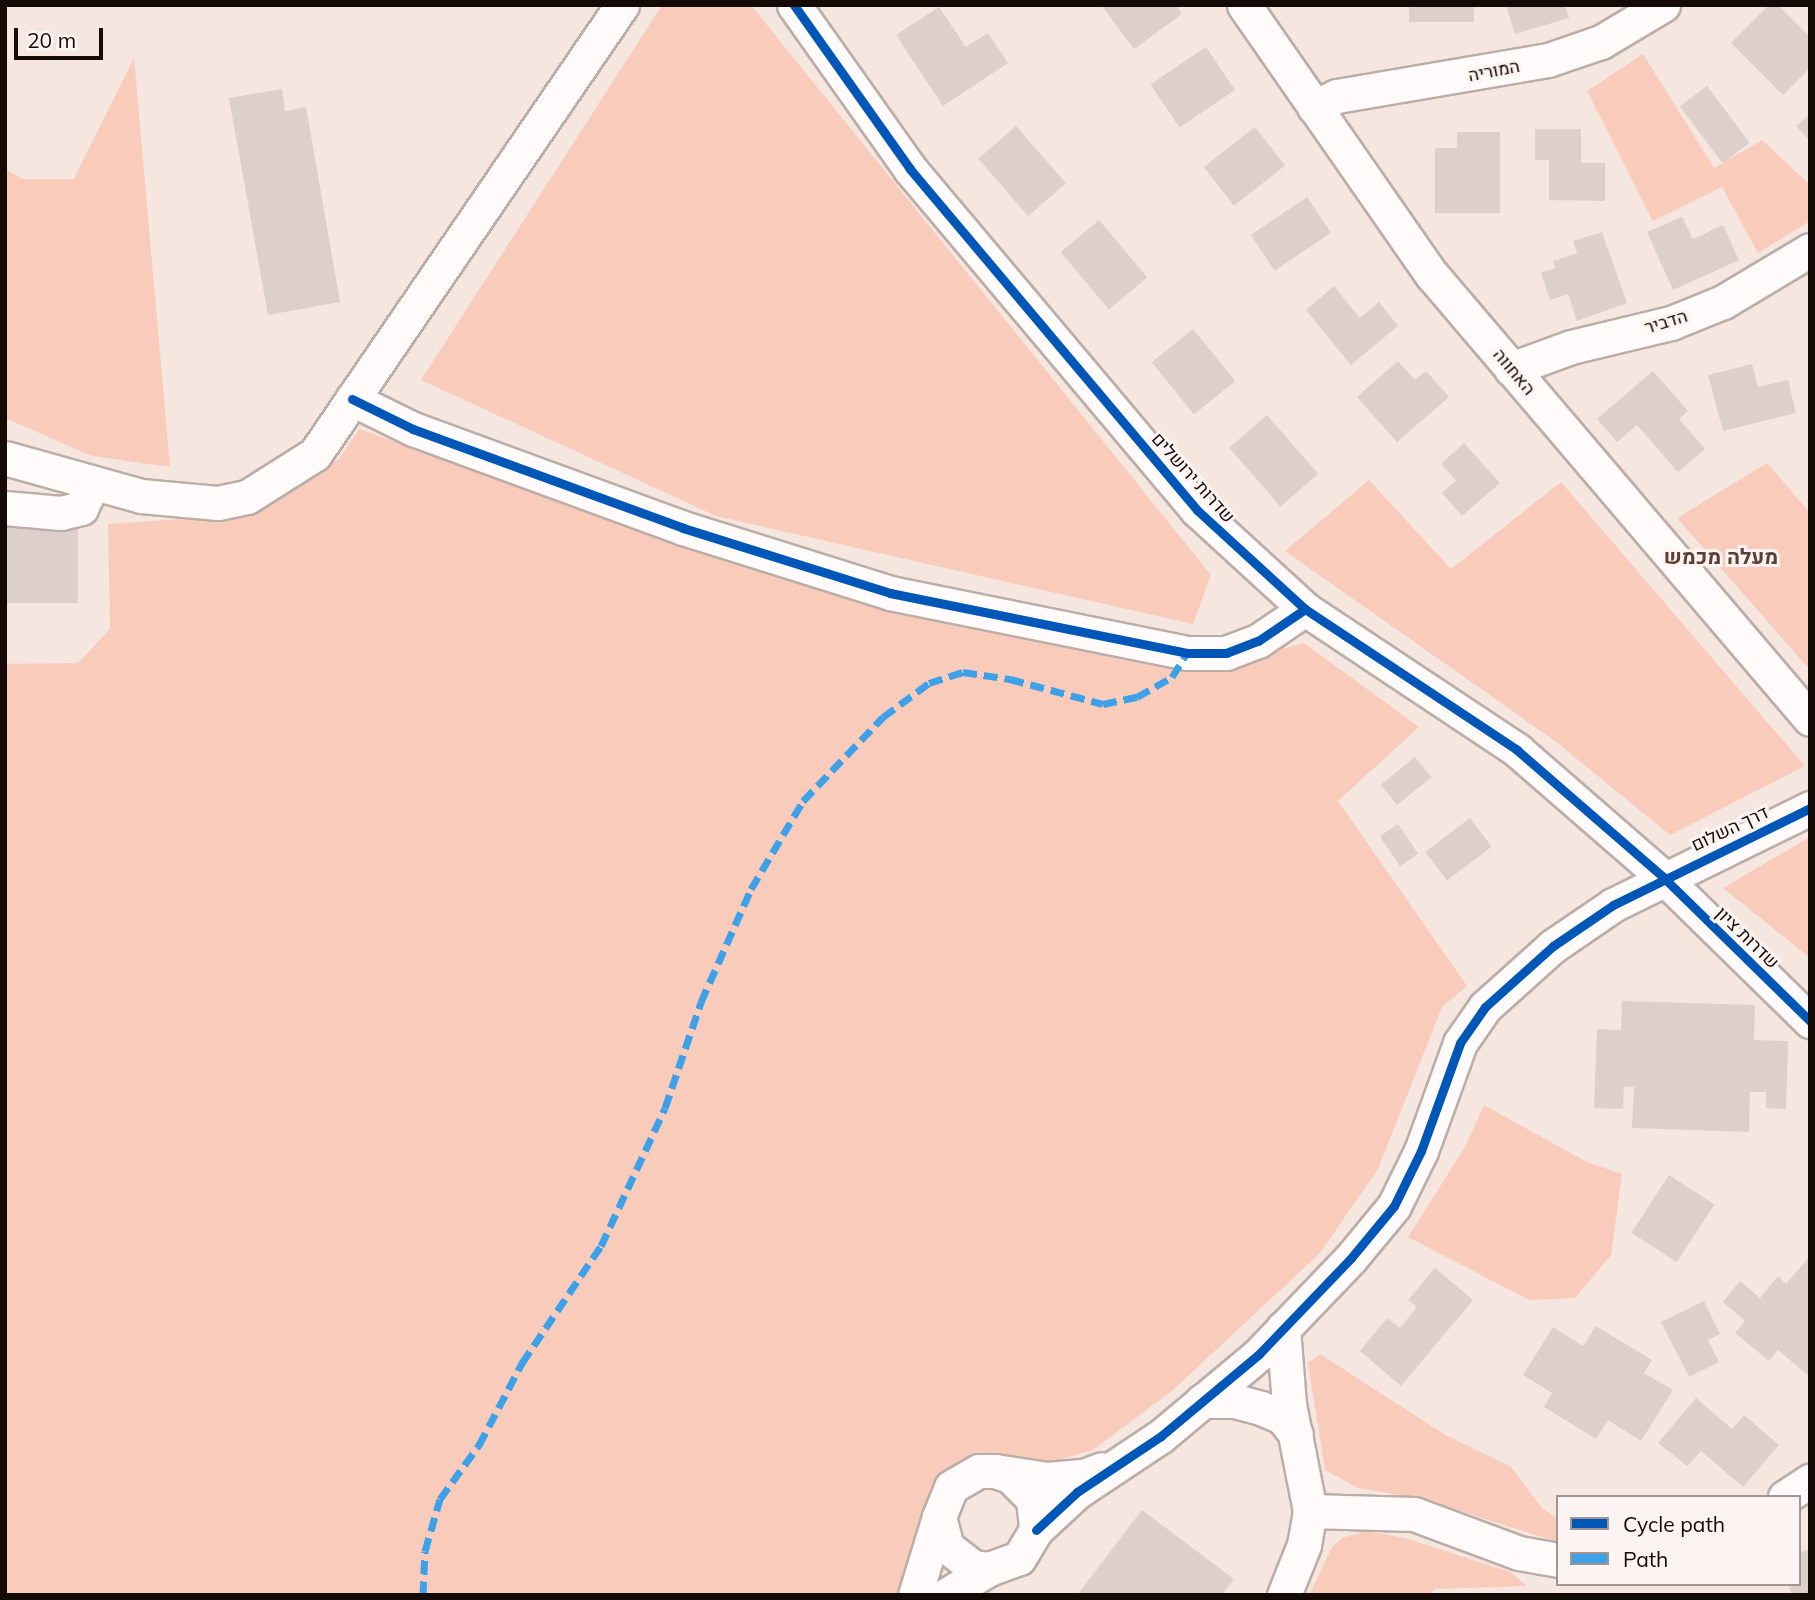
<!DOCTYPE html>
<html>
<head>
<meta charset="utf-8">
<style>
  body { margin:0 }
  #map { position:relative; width:1815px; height:1600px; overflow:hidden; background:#f6e6e0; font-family:Mulish,Heebo,sans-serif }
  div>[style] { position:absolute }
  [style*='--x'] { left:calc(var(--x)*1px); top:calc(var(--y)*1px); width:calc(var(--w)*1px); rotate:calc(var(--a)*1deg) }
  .green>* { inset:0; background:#f8cbba }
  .building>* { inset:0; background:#ddcfca; transform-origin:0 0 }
  .roads { filter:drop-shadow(2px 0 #bbada8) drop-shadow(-2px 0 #bbada8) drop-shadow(0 2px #bbada8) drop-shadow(0 -2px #bbada8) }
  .minor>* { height:33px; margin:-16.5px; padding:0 16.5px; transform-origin:16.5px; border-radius:16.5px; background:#fefbfa }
  .quiet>* { height:7px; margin-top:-3.5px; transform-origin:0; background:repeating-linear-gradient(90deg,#3da1e9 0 14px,transparent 0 21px) }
  .cycleway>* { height:9px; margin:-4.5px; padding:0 4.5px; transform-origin:4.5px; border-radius:4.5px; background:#0057b8 }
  span { translate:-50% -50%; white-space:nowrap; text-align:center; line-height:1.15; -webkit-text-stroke:6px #fcf4f2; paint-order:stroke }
  .street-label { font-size:18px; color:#140a06 }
  .quarter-label { font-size:21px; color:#5b3f35; font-weight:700 }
  .frame { position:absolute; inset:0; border:7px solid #140a06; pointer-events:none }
  .legend { position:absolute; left:1556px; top:1495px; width:245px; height:91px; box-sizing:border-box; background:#fcf4f2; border:2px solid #9f9694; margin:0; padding:9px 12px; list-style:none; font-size:21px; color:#140a06 }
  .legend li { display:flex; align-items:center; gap:14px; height:35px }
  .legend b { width:35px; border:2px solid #9f9694 }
  .scale { position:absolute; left:14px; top:28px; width:89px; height:32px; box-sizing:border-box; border:4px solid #140a06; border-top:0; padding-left:9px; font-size:21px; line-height:24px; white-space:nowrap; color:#140a06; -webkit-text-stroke:5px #fcf4f2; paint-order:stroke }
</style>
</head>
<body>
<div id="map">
  <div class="green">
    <div style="clip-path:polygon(662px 5px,751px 5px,1211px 575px,1193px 624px,716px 516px,421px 380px)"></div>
    <div style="clip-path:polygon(1643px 54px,1714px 168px,1762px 140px,1810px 185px,1810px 221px,1758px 253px,1722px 187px,1653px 221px,1587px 91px)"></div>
    <div style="clip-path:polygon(134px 58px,170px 467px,92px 456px,5px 418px,5px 169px,22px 179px,74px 179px)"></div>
    <div style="clip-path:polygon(359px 429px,788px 580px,1142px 661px,1226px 665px,1304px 643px,1419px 727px,1338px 801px,1467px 986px,1442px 1007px,1378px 1169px,1320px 1253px,1173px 1390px,1093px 1450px,1033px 1467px,1003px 1460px,924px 1514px,898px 1595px,5px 1595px,5px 664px,78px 663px,110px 629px,108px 524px,243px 515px,339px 459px)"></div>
    <div style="clip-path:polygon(1767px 463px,1810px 513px,1810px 670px,1677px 518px)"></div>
    <div style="clip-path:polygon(1369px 480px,1451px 569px,1561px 482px,1805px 766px,1670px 835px,1555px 741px,1285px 551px)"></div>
    <div style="clip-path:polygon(1810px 837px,1810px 958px,1723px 888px)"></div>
    <div style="clip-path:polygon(1484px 1105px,1587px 1162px,1622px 1174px,1611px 1255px,1575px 1298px,1529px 1300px,1408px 1237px,1465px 1147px)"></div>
    <div style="clip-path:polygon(1320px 1354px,1444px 1434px,1511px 1467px,1542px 1508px,1558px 1519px,1558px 1542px,1422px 1499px,1358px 1488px,1325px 1470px,1308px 1363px)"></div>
    <div style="clip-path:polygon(1367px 1531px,1405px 1538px,1510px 1572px,1527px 1586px,1435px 1589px,1427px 1595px,1309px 1595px,1332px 1547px,1342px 1538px)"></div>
  </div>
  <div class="building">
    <div style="clip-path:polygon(1101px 5px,1176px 5px,1182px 14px,1134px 49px)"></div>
    <div style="left:1409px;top:5px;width:65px;height:17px"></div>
    <div style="clip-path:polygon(1506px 5px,1565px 5px,1569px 18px,1515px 34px)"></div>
    <div style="clip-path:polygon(1769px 5px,1778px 5px,1810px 37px,1810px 68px,1783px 95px,1731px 43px)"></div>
    <div style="clip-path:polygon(939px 7px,966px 47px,988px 33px,1008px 63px,943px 106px,896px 35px)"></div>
    <div style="left:1206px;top:47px;width:52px;height:67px;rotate:56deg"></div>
    <div style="left:1707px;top:86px;width:71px;height:34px;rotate:53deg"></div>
    <div style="clip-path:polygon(282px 89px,285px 111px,306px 107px,340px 302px,268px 315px,229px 98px)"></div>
    <div style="clip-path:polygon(1810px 114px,1810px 141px,1796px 126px)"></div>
    <div style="left:1016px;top:126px;width:76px;height:50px;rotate:49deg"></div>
    <div style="left:1255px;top:127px;width:49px;height:65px;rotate:52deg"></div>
    <div style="clip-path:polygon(1535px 129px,1581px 129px,1581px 163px,1605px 163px,1605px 201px,1549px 200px,1549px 160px,1535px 160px)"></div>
    <div style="clip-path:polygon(1457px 132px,1500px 132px,1500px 213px,1435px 213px,1435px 148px,1457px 148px)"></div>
    <div style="left:1307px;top:197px;width:43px;height:68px;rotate:56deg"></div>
    <div style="clip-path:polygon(1682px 217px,1693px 239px,1723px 225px,1739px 260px,1673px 290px,1647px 232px)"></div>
    <div style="left:1099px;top:220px;width:75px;height:50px;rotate:50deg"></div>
    <div style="clip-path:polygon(1602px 232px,1627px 303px,1577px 321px,1568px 294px,1550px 300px,1541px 273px,1555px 268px,1553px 261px,1577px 253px,1573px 241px)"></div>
    <div style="clip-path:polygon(1334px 286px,1360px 318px,1379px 302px,1398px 326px,1351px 365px,1306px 310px)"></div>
    <div style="left:1193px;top:329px;width:67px;height:53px;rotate:51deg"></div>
    <div style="clip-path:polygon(1398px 361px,1415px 380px,1426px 371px,1449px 397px,1397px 442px,1357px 397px)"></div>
    <div style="clip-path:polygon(1752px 364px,1758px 387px,1788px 380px,1796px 413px,1723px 431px,1708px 375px)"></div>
    <div style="clip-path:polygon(1653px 371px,1688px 411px,1679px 419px,1705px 449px,1678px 472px,1637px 425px,1617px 442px,1597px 419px)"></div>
    <div style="left:1267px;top:415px;width:78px;height:50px;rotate:49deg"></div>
    <div style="clip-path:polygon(1464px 443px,1500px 483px,1462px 516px,1442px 493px,1456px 480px,1441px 464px)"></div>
    <div style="left:5px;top:523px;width:73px;height:80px"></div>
    <div style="left:1415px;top:757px;width:26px;height:44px;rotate:51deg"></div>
    <div style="left:1470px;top:818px;width:36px;height:56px;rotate:53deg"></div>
    <div style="left:1398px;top:824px;width:36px;height:22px;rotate:56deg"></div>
    <div style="clip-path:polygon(1622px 1001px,1755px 1005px,1754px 1040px,1788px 1041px,1786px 1109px,1766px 1108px,1766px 1092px,1750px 1092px,1749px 1132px,1632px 1128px,1634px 1087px,1624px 1087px,1623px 1109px,1594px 1108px,1597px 1029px,1621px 1030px)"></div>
    <div style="left:1669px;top:1175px;width:54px;height:69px;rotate:33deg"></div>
    <div style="clip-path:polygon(1810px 1256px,1810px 1377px,1778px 1350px,1769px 1361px,1735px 1333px,1745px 1321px,1723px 1302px,1740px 1281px,1760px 1298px,1778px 1276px,1786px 1284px)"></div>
    <div style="clip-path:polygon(1435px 1268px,1473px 1300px,1401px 1386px,1360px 1351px,1387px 1318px,1400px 1328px,1417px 1307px,1408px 1300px)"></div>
    <div style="clip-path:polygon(1704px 1301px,1720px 1334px,1708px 1340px,1719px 1362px,1689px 1377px,1661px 1322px)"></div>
    <div style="clip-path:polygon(1596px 1326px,1652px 1360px,1644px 1373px,1673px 1390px,1641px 1441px,1608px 1420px,1596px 1439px,1544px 1407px,1552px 1393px,1523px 1375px,1553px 1327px,1583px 1346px)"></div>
    <div style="clip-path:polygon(1696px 1398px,1732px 1429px,1744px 1415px,1779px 1445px,1743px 1487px,1701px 1451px,1687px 1466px,1658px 1443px)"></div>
    <div style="clip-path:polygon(1142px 1510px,1234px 1579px,1222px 1595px,1077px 1595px)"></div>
    <div style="clip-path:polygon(1810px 1549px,1810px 1595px,1792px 1595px,1788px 1584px,1799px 1584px,1799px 1553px)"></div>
  </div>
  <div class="roads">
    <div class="minor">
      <div style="--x:794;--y:5;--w:201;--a:54.7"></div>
      <div style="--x:910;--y:169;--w:446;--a:49.9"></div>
      <div style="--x:1197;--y:510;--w:147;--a:42.5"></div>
      <div style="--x:1305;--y:609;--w:255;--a:33.6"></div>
      <div style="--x:1517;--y:750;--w:194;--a:41"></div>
      <div style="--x:1663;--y:877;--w:206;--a:44.4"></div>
      <div style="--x:1244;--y:5;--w:329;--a:55.2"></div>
      <div style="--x:1432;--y:275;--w:583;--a:49.59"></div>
      <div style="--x:1314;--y:107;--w:25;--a:-26"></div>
      <div style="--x:1337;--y:96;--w:214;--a:-9.7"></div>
      <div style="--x:1548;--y:60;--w:56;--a:-18.8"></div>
      <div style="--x:1601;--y:42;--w:72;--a:-30.8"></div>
      <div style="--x:1511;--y:369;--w:64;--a:-20.1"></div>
      <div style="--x:1571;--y:347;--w:103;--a:-13.5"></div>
      <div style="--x:1671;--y:323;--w:56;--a:-22"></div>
      <div style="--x:1723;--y:302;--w:101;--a:-30.9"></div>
      <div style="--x:352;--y:399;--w:68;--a:26.2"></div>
      <div style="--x:413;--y:429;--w:288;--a:20.1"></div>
      <div style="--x:683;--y:528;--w:217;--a:17.4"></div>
      <div style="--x:890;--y:593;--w:303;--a:11.4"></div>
      <div style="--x:1187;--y:653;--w:39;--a:0"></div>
      <div style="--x:1226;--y:653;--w:34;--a:-21"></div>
      <div style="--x:1258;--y:641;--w:57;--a:-34.2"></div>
      <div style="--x:5;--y:458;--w:141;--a:15.6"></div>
      <div style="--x:141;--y:496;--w:77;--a:5.2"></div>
      <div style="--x:218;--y:503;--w:30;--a:-12"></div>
      <div style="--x:247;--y:497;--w:80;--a:-32.3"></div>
      <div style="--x:315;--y:454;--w:544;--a:-55.64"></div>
      <div style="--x:5;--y:508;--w:56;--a:5.1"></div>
      <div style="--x:61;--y:513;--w:21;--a:-14"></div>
      <div style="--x:81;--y:508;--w:28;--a:-64"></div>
      <div style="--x:1283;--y:1328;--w:76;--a:85.5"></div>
      <div style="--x:1289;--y:1404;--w:109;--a:78.9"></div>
      <div style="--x:1310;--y:1511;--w:35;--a:100"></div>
      <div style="--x:1304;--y:1545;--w:54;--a:111.8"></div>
      <div style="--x:1202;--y:1401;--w:33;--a:0"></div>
      <div style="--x:1235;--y:1401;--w:27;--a:15"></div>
      <div style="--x:1261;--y:1408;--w:23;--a:23"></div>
      <div style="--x:1282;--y:1417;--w:22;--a:51"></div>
      <div style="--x:995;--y:1471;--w:16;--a:18"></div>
      <div style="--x:1010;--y:1476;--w:33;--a:45"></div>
      <div style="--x:1033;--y:1499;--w:31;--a:84"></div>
      <div style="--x:1036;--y:1530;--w:33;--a:121"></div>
      <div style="--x:1019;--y:1558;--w:32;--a:160"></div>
      <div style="--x:989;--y:1569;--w:16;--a:-173"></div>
      <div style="--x:973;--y:1567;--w:33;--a:-142"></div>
      <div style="--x:947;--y:1547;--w:31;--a:-105"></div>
      <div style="--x:939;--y:1517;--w:32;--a:-68"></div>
      <div style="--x:951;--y:1487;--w:32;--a:-30"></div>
      <div style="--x:979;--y:1471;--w:16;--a:0"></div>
      <div style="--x:995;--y:1471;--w:53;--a:8.7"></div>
      <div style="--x:1047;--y:1479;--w:37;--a:-5"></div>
      <div style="--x:1084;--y:1476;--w:19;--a:-21"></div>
      <div style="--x:1785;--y:1497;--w:30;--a:-33"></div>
      <div style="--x:1310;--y:1511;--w:104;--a:1.7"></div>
      <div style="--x:1414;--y:1514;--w:112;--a:20.4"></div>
      <div style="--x:1519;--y:1553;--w:40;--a:10"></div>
      <div style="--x:1036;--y:1530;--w:56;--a:-42.8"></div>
      <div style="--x:1077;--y:1492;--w:101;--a:-33.7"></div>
      <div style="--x:1161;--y:1436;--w:128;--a:-39.9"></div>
      <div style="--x:1259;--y:1354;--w:133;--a:-46.2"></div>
      <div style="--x:1351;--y:1258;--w:67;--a:-50.4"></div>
      <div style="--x:1394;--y:1206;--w:61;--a:-63.9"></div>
      <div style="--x:1421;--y:1151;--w:115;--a:-70.1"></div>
      <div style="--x:1460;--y:1043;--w:44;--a:-55.2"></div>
      <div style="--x:1485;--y:1007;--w:91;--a:-41.9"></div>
      <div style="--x:1553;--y:946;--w:73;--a:-34.3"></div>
      <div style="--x:1613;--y:905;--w:220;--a:-26.2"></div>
      <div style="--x:915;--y:1595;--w:82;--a:-72.9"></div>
      <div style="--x:946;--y:1595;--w:50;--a:-31.2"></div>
    </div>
  </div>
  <div class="quiet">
    <div style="--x:423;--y:1595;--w:44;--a:-87.4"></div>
    <div style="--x:425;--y:1551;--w:54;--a:-73.9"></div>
    <div style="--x:440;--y:1499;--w:67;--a:-54.2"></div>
    <div style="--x:479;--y:1445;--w:93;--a:-62.3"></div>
    <div style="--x:522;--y:1363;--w:141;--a:-56"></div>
    <div style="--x:601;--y:1246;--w:152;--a:-65.1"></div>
    <div style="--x:665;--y:1108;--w:112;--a:-71.2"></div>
    <div style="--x:701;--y:1002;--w:124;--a:-66.1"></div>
    <div style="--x:751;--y:889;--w:102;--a:-59.4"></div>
    <div style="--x:803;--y:801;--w:116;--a:-46.4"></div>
    <div style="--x:883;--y:717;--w:57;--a:-36.5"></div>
    <div style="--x:929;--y:683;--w:36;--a:-18"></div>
    <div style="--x:963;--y:672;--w:48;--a:8.5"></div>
    <div style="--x:1010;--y:679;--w:96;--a:15"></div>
    <div style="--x:1103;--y:704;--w:35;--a:-12"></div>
    <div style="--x:1137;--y:697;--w:40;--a:-29.7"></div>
    <div style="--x:1172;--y:677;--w:28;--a:-58"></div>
  </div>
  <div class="cycleway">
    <div style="--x:794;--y:5;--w:201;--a:54.7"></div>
    <div style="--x:910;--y:169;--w:446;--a:49.9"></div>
    <div style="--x:1197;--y:510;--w:147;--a:42.5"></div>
    <div style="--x:1305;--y:609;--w:255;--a:33.6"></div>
    <div style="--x:1517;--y:750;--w:194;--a:41"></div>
    <div style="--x:1663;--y:877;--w:206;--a:44.4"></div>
    <div style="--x:352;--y:399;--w:68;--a:26.2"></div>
    <div style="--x:413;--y:429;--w:288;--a:20.1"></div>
    <div style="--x:683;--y:528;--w:217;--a:17.4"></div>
    <div style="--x:890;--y:593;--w:303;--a:11.4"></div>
    <div style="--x:1187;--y:653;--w:39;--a:0"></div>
    <div style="--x:1226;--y:653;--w:34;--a:-21"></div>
    <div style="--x:1258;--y:641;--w:57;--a:-34.2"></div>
    <div style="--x:1036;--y:1530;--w:56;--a:-42.8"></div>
    <div style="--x:1077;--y:1492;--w:101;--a:-33.7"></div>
    <div style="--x:1161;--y:1436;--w:128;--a:-39.9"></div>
    <div style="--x:1259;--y:1354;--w:133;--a:-46.2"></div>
    <div style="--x:1351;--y:1258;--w:67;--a:-50.4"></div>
    <div style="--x:1394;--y:1206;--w:61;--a:-63.9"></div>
    <div style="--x:1421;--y:1151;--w:115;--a:-70.1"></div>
    <div style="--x:1460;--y:1043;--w:44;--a:-55.2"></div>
    <div style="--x:1485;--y:1007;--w:91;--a:-41.9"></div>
    <div style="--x:1553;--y:946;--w:73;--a:-34.3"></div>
    <div style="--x:1613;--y:905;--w:220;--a:-26.2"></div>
  </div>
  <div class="street-label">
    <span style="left:1494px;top:71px;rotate:-11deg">המוריה</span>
    <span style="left:1666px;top:322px;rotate:-17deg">הדביר</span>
    <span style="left:1514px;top:372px;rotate:50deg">האחווה</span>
    <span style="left:1193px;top:478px;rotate:48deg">שדרות ירושלים</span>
    <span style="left:1730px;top:829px;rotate:-25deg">דרך השלום</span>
    <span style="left:1747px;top:938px;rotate:44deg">שדרות ציון</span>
  </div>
  <div class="quarter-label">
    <span style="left:1721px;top:556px">מעלה מכמש</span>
  </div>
  <div class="frame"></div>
  <ul class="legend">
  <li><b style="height:9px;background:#0057b8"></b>Cycle path</li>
  <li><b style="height:9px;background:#3da1e9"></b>Path</li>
  </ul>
  <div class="scale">20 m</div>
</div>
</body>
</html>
